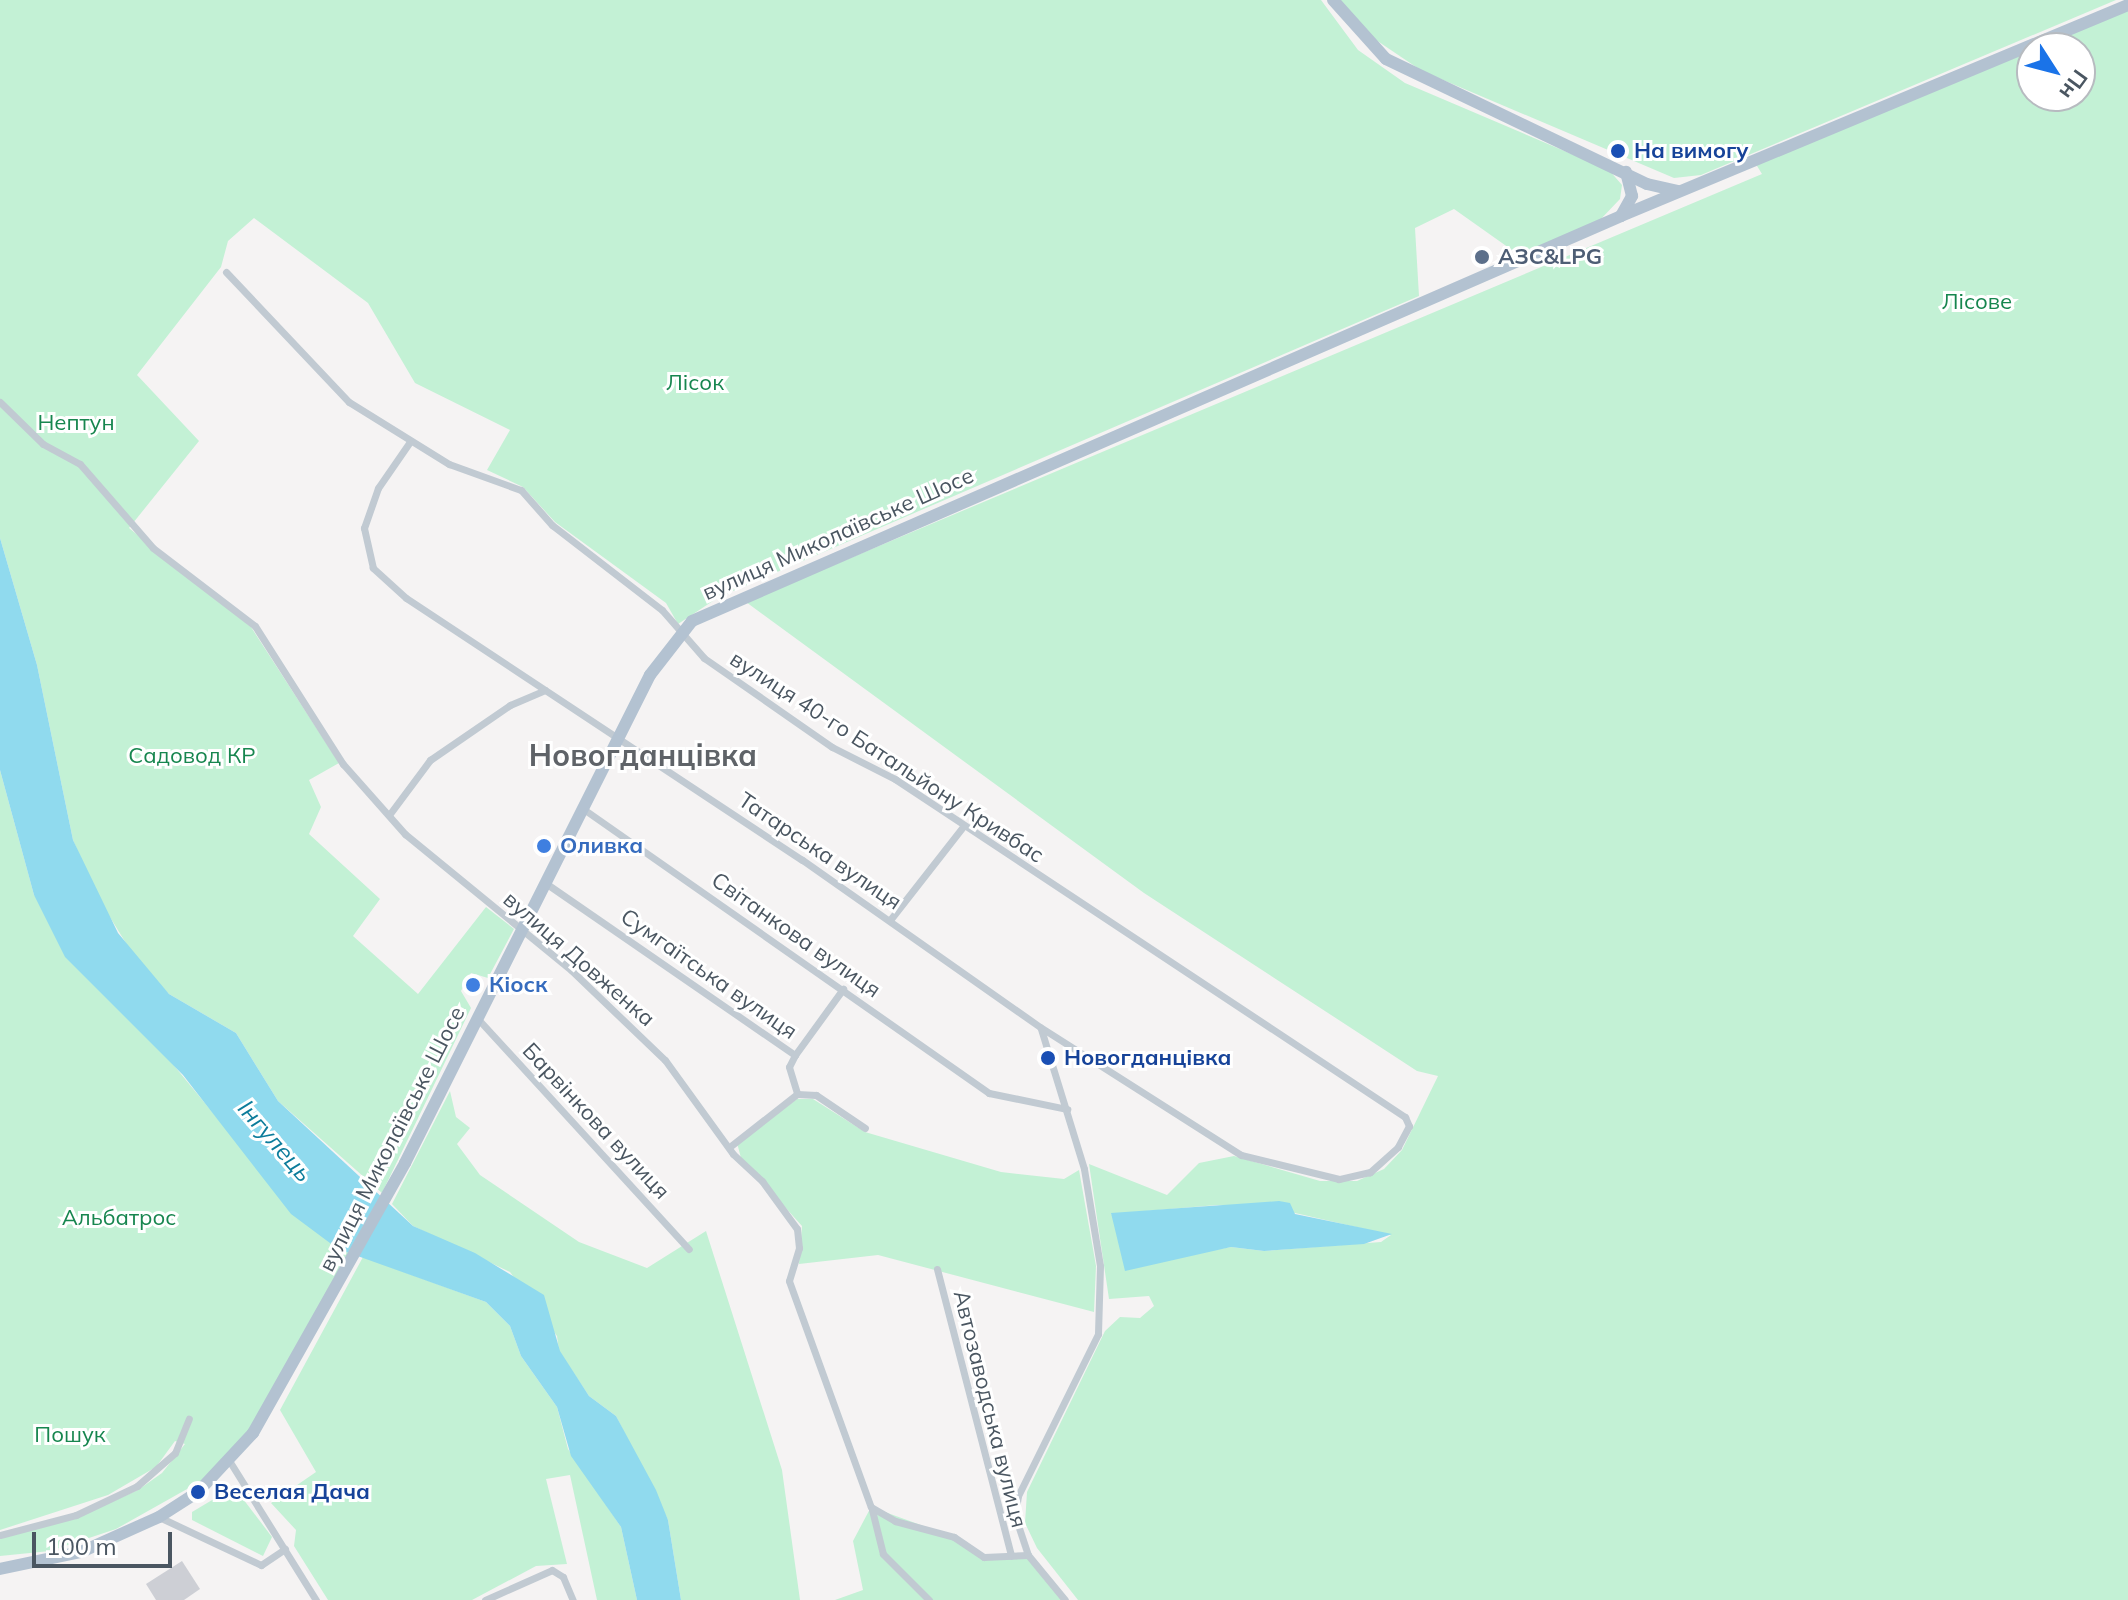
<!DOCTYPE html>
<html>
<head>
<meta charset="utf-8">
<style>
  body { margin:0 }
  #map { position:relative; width:2128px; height:1600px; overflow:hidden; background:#f5f3f3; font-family:Mulish,sans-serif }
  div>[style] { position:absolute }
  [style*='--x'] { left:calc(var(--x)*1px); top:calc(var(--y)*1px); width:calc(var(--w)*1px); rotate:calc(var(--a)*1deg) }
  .green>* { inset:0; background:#c3f1d5 }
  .water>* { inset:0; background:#90daee }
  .building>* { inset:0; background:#cdcfd5 }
  .street>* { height:7px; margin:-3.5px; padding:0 3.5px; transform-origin:3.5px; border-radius:3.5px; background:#c1cad2 }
  .primary>* { height:12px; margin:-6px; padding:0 6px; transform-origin:6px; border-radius:6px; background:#b3c2d1 }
  .dots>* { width:22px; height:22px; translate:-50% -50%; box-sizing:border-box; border:4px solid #fff; border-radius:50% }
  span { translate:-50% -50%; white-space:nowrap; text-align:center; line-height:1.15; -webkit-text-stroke:6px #fff; paint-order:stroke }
  .transit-label { font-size:22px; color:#164399; font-weight:700 }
  .left { translate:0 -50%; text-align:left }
  .service-label { font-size:22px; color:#4e5e75; font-weight:700 }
  .park-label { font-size:22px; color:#17864f }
  .street-label { font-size:22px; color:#4a5661 }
  .shop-label { font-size:22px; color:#366cbe; font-weight:700 }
  .water-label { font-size:24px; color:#0c7c9b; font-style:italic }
  .district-label { font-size:30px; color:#5f6368; font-weight:700 }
  .north { position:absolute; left:2016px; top:32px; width:80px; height:80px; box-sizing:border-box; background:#fff; border:2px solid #b7bbc0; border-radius:50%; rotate:126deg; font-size:22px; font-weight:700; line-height:32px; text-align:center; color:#4a5661 }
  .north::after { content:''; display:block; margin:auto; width:28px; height:36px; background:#1a73e8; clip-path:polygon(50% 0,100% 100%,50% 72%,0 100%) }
  .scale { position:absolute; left:32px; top:1532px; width:140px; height:36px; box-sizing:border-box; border:4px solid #4a5661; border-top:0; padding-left:10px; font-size:24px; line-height:28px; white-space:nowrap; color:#4a5661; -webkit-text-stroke:6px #fff; paint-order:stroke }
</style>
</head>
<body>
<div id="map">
  <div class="green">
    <div style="clip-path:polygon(0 0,1321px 0,1358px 50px,1405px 83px,1609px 170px,1622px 185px,1620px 199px,1599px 221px,1519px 255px,1454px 209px,1415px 228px,1419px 296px,719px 597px,678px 624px,666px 603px,555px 522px,523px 487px,487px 470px,510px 430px,415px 383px,368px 303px,254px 218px,228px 241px,221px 267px,137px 375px,199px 441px,129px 528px,251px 627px,339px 763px,309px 780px,321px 807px,309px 834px,380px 899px,353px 936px,418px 994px,486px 907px,514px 929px,488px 978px,471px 973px,461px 991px,471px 1008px,382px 1193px,278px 1101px,236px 1033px,169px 994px,140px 966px,97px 896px,73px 840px,37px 665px,0 538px)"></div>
    <div style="clip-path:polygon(1339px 0,2116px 0,1701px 175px,1674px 178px,1422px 71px,1373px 38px)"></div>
    <div style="clip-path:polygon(evenodd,2128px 5px,2128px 1600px,1078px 1600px,1037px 1548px,1025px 1523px,1027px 1492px,1105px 1331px,1120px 1317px,1140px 1318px,1154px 1306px,1149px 1296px,1109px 1299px,1089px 1164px,1167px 1195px,1199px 1163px,1234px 1156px,1320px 1181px,1357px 1181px,1384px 1169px,1402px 1150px,1438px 1076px,1417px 1071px,1144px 893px,746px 602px,1762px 174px,1754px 161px,2128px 5px,2032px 48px,2080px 48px,2080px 96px,2032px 96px,2032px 48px,2128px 5px,1217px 1205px,1264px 1206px,1391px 1235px,1381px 1242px,1264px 1251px,1231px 1247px,1180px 1256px,1111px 1214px,1217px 1205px)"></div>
    <div style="clip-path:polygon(0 770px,34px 895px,222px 1124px,350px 1253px,275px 1402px,198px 1492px,196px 1484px,116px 1529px,50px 1551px,0 1556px,0 1538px,76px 1518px,138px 1490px,162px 1473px,185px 1444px,175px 1441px,156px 1467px,108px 1495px,0 1530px)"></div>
    <div style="clip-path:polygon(450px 1091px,456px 1117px,470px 1128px,457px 1144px,480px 1175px,579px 1242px,647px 1268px,706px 1231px,782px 1470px,800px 1600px,681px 1600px,668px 1520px,616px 1416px,589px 1396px,559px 1351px,557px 1336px,510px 1272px,413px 1226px,392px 1204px)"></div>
    <div style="clip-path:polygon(797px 1099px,813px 1099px,865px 1132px,1001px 1172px,1064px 1179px,1079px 1170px,1096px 1266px,1094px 1312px,878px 1255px,799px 1264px,802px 1226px,741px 1158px,737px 1143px)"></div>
    <div style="clip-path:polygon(363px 1257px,486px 1302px,510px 1326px,521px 1356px,557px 1407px,568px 1449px,621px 1527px,637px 1600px,597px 1600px,570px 1475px,546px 1479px,567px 1564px,536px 1566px,472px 1600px,328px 1600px,294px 1546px,296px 1530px,271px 1503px,316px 1472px,280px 1410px)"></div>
    <div style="clip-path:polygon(234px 1487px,272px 1537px,263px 1556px,192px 1520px,192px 1512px)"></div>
    <div style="clip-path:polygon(871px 1507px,954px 1537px,984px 1557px,1028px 1555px,1065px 1600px,835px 1600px,863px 1590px,853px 1541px)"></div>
  </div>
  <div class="water">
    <div style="clip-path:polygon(0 538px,37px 665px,73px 840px,118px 933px,169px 994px,236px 1033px,278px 1101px,413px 1226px,475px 1253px,544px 1295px,560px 1351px,589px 1396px,616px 1416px,656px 1490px,668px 1520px,681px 1600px,637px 1600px,621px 1527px,571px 1456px,557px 1407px,521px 1356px,510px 1326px,486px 1302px,338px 1249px,291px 1214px,183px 1075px,65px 957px,34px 895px,0 770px)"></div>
    <div style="clip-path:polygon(1279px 1201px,1290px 1203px,1295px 1214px,1392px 1234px,1364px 1244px,1264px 1251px,1231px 1247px,1125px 1271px,1111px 1213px)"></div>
  </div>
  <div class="building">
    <div style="clip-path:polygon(182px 1561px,200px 1589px,184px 1600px,156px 1600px,146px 1584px)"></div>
  </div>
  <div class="street">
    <div style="--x:226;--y:272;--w:179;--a:46.6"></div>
    <div style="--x:349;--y:402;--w:118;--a:31.8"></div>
    <div style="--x:449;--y:464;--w:77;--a:19.9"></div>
    <div style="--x:521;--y:490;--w:47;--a:48.5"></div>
    <div style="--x:552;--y:525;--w:139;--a:37.7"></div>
    <div style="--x:662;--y:610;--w:64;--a:48.8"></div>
    <div style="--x:704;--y:658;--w:156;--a:34.8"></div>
    <div style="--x:832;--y:747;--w:71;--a:26.9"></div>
    <div style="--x:895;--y:779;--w:612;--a:33.53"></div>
    <div style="--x:1405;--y:1117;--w:10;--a:66"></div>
    <div style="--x:1409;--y:1126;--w:24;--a:118"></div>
    <div style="--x:1398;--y:1147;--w:38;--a:138"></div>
    <div style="--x:1370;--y:1172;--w:32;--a:167"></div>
    <div style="--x:1339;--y:1179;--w:101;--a:-166.2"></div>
    <div style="--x:1241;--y:1155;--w:238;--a:-147.5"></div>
    <div style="--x:1040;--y:1027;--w:291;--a:-144.9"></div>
    <div style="--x:802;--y:860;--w:475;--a:-146.5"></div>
    <div style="--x:406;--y:598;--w:45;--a:-137.7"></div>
    <div style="--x:373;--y:568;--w:41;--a:-102.7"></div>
    <div style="--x:364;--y:528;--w:42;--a:-70.7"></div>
    <div style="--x:378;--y:488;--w:55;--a:-55.4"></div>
    <div style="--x:0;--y:402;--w:60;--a:44.3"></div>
    <div style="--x:43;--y:444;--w:42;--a:28.4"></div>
    <div style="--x:80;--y:464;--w:111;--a:49"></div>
    <div style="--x:153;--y:548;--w:128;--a:37.4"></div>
    <div style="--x:255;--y:626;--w:164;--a:57.5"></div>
    <div style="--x:343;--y:764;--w:94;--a:48.5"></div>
    <div style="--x:405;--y:834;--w:215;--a:39.3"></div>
    <div style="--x:571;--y:970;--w:130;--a:43.8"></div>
    <div style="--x:665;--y:1060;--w:116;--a:54.1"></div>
    <div style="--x:733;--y:1154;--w:40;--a:43"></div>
    <div style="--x:762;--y:1181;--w:59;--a:53.9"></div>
    <div style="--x:797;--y:1229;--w:19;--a:84"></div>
    <div style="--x:799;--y:1248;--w:34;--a:107"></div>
    <div style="--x:789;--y:1281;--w:240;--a:70.1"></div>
    <div style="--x:871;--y:1507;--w:28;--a:30"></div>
    <div style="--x:895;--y:1521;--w:61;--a:15.2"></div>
    <div style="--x:954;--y:1537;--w:36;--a:34"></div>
    <div style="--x:984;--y:1557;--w:44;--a:-2.6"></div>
    <div style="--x:582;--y:808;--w:497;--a:35"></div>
    <div style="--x:989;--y:1093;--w:80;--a:11.6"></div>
    <div style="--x:389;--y:815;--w:69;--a:-53.3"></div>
    <div style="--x:430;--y:760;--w:97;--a:-34.5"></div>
    <div style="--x:510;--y:705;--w:38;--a:-23"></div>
    <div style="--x:544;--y:882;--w:305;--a:34.6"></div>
    <div style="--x:795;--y:1055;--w:13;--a:117"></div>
    <div style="--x:789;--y:1067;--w:28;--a:73"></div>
    <div style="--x:797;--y:1094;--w:19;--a:3"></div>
    <div style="--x:816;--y:1095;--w:59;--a:34"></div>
    <div style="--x:890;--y:920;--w:117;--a:-52"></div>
    <div style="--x:478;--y:1019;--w:312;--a:47.5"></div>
    <div style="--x:1041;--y:1029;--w:146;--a:72.9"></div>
    <div style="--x:1084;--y:1169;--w:98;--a:80.6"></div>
    <div style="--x:1100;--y:1266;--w:68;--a:91.7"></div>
    <div style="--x:1098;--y:1334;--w:181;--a:116.3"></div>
    <div style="--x:1018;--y:1496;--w:20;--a:99"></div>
    <div style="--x:1015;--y:1516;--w:41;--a:71.6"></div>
    <div style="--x:1028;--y:1555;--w:58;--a:50.6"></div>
    <div style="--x:795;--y:1055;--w:82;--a:-54"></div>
    <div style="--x:732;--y:1145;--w:83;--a:-38.1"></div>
    <div style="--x:937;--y:1269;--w:296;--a:75.5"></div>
    <div style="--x:230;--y:1462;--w:163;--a:58.1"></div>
    <div style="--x:872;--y:1510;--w:45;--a:76"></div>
    <div style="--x:883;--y:1554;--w:65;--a:45"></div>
    <div style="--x:159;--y:1517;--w:113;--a:25.2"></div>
    <div style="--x:261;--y:1565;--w:29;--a:-34"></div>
    <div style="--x:0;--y:1535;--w:79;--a:-14.7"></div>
    <div style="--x:76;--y:1515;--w:68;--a:-25.4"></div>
    <div style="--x:137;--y:1486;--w:50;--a:-41"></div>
    <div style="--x:175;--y:1453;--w:37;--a:-68"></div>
    <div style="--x:485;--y:1600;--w:73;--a:-24.1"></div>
    <div style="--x:552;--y:1570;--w:13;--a:32"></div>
    <div style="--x:563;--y:1577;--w:25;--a:67"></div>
  </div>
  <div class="primary">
    <div style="--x:1333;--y:0;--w:79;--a:48.1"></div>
    <div style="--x:1386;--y:59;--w:289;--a:25.6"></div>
    <div style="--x:1647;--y:184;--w:32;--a:13"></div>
    <div style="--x:1621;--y:216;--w:23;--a:-61"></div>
    <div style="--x:1632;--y:196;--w:25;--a:-104"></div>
    <div style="--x:0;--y:1569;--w:83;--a:-11.9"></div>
    <div style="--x:81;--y:1552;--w:85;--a:-24.2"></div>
    <div style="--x:159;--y:1517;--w:46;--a:-32.7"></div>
    <div style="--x:198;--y:1492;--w:81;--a:-47"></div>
    <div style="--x:253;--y:1433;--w:310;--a:-60.6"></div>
    <div style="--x:405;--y:1163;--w:546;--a:-63.34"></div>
    <div style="--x:650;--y:675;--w:68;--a:-52.1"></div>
    <div style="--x:692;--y:621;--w:1013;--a:-23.55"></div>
    <div style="--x:1621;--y:216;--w:549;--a:-22.6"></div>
  </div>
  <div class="dots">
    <div style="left:1618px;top:151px;background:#1a4fb4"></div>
    <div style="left:1482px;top:257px;background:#5c6f8a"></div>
    <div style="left:544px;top:846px;background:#3f7fe0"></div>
    <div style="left:473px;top:985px;background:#3f7fe0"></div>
    <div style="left:1048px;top:1058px;background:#1a4fb4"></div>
    <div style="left:198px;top:1492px;background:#1a4fb4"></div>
  </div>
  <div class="transit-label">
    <span class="left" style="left:1634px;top:151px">На вимогу</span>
    <span class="left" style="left:1064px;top:1058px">Новогданцівка</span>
    <span class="left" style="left:214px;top:1492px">Веселая Дача</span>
  </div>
  <div class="service-label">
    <span class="left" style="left:1498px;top:257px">АЗС&amp;LPG</span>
  </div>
  <div class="park-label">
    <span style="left:1977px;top:302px">Лісове</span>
    <span style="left:695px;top:383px">Лісок</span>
    <span style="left:76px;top:423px">Нептун</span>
    <span style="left:192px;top:756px">Садовод КР</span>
    <span style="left:119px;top:1218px">Альбатрос</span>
    <span style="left:70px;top:1435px">Пошук</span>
  </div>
  <div class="street-label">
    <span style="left:838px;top:534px;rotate:-24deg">вулиця Миколаївське Шосе</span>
    <span style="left:887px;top:757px;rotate:33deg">вулиця 40-го Батальйону Кривбас</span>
    <span style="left:820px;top:851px;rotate:34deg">Татарська вулиця</span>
    <span style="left:796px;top:935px;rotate:35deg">Світанкова вулиця</span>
    <span style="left:579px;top:959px;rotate:41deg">вулиця Довженка</span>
    <span style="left:709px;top:974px;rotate:35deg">Сумгаїтська вулиця</span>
    <span style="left:596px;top:1121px;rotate:47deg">Барвінкова вулиця</span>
    <span style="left:392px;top:1139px;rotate:-63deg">вулиця Миколаївське Шосе</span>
    <span style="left:990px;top:1409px;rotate:76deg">Автозаводська вулиця</span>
  </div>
  <div class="shop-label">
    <span class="left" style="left:560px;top:846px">Оливка</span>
    <span class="left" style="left:489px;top:985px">Кіоск</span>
  </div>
  <div class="water-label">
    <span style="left:275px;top:1141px;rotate:49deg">Інгулець</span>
  </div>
  <div class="district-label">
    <span style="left:643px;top:755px">Новогданцівка</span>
  </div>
  <div class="north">Пн</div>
  <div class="scale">100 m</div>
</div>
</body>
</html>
